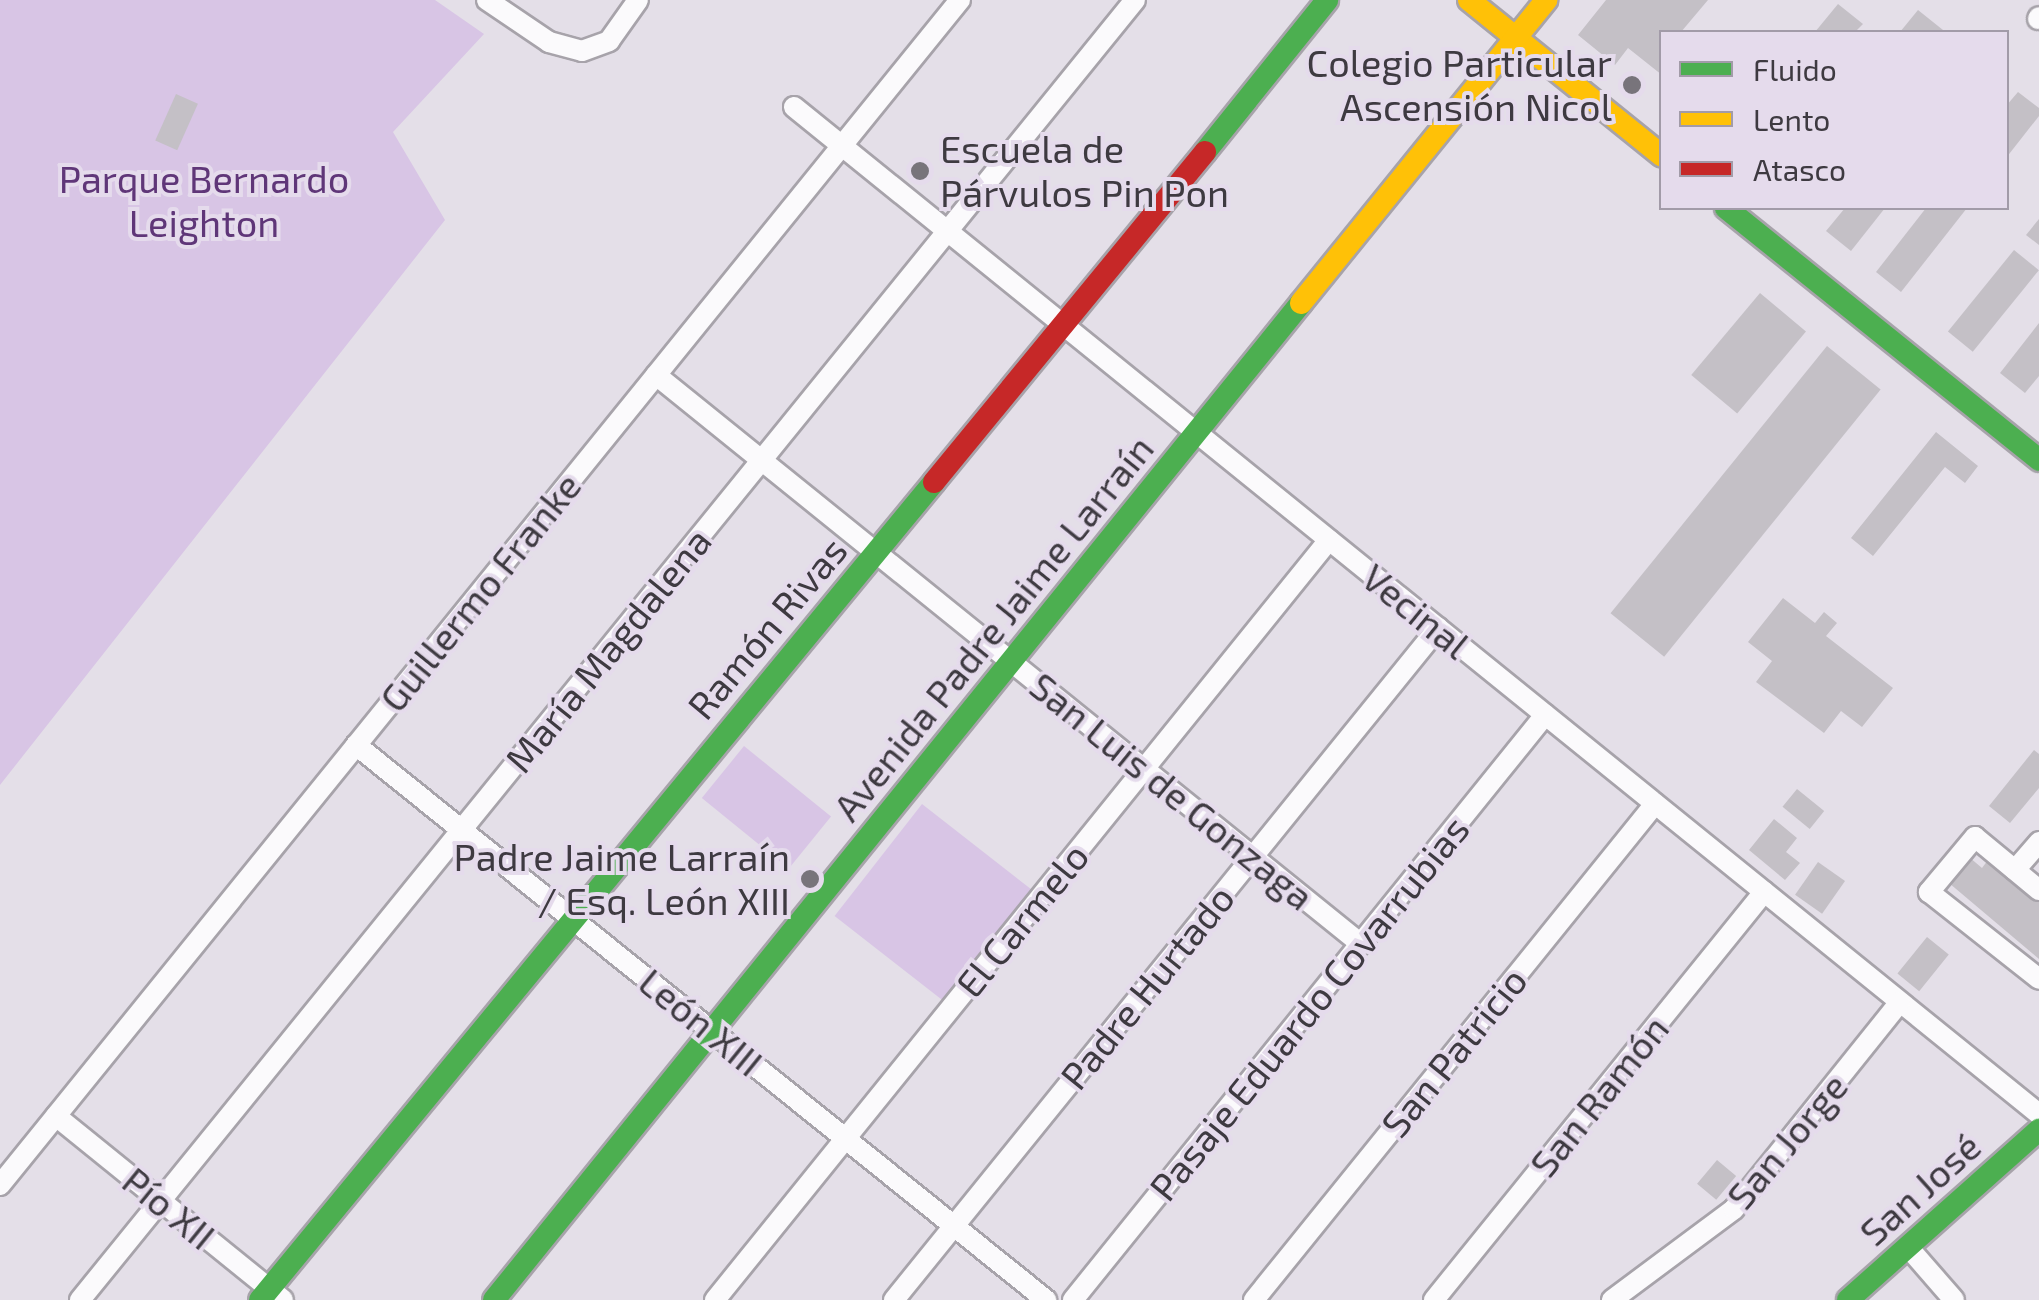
<!DOCTYPE html>
<html>
<head>
<meta charset="utf-8">
<style>
  body { margin:0 }
  #map { position:relative; width:2039px; height:1300px; overflow:hidden; background:#e4dfe8; font-family:"Exo 2",sans-serif }
  div>[style] { position:absolute }
  [style*='--x'] { left:calc(var(--x)*1px); top:calc(var(--y)*1px); width:calc(var(--w)*1px); rotate:calc(var(--a)*1deg) }
  .green>* { inset:0; background:#d8c5e5; transform-origin:0 0 }
  .building>* { inset:0; background:#c4c0c6; transform-origin:0 0 }
  .roads { filter:drop-shadow(2px 0 #a7a3aa) drop-shadow(-2px 0 #a7a3aa) drop-shadow(0 2px #a7a3aa) drop-shadow(0 -2px #a7a3aa) }
  .street>* { height:20px; margin:-10px; padding:0 10px; transform-origin:10px; border-radius:10px; background:#fbfafc }
  .fast>* { height:22px; margin:-11px; padding:0 11px; transform-origin:11px; border-radius:11px; background:#4caf50 }
  .slow>* { height:22px; margin:-11px; padding:0 11px; transform-origin:11px; border-radius:11px; background:#ffc107 }
  .jam>* { height:22px; margin:-11px; padding:0 11px; transform-origin:11px; border-radius:11px; background:#c62828 }
  .dots>* { width:28px; height:28px; translate:-50% -50%; box-sizing:border-box; border:5px solid #e5dbec; border-radius:50% }
  span { translate:-50% -50%; white-space:nowrap; text-align:center; line-height:1.15; -webkit-text-stroke:8px #e5dbec; paint-order:stroke }
  .poi-label { font-size:38px; color:#3e3a41 }
  .right { translate:-100% -50%; text-align:right }
  .left { translate:0 -50%; text-align:left }
  .park-label { font-size:38px; color:#5f3678 }
  .street-label { font-size:38px; color:#3e3a41 }
  .legend { position:absolute; left:1659px; top:30px; width:350px; height:180px; box-sizing:border-box; background:#e5dbec; border:2px solid #a29ba8; margin:0; padding:12px 18px; list-style:none; font-size:30px; color:#3e3a41 }
  .legend li { display:flex; align-items:center; gap:20px; height:50px }
  .legend b { width:50px; border:2px solid #a29ba8 }
</style>
</head>
<body>
<div id="map">
  <div class="green">
    <div style="clip-path:polygon(0 0,435px 0,484px 34px,393px 132px,445px 220px,0 785px)"></div>
    <div style="left:744px;top:746px;width:112px;height:67px;rotate:39deg"></div>
    <div style="left:922px;top:804px;width:148px;height:142px;rotate:38deg"></div>
  </div>
  <div class="building">
    <div style="clip-path:polygon(1606px 0,1708px 0,1681px 32px,1662px 32px,1662px 75px,1628px 48px,1615px 65px,1578px 35px)"></div>
    <div style="clip-path:polygon(1838px 4px,1863px 24px,1855px 32px,1815px 32px)"></div>
    <div style="clip-path:polygon(1918px 10px,1943px 30px,1941px 32px,1900px 32px)"></div>
    <div style="clip-path:polygon(2018px 92px,2039px 108px,2039px 116px,2006px 158px,2006px 106px)"></div>
    <div style="left:176px;top:94px;width:24px;height:51px;rotate:24deg"></div>
    <div style="clip-path:polygon(1845px 208px,1885px 208px,1851px 251px,1826px 231px)"></div>
    <div style="clip-path:polygon(1926px 208px,1967px 208px,1901px 292px,1876px 272px)"></div>
    <div style="clip-path:polygon(2039px 219px,2039px 245px,2026px 235px)"></div>
    <div style="left:2014px;top:250px;width:32px;height:105px;rotate:39deg"></div>
    <div style="left:1760px;top:293px;width:60px;height:107px;rotate:40deg"></div>
    <div style="clip-path:polygon(2039px 323px,2039px 376px,2025px 393px,2000px 373px)"></div>
    <div style="left:1827px;top:346px;width:69px;height:344px;rotate:39deg"></div>
    <div style="clip-path:polygon(1936px 432px,1978px 466px,1965px 483px,1945px 467px,1873px 556px,1851px 538px)"></div>
    <div style="clip-path:polygon(1783px 598px,1815px 623px,1824px 612px,1837px 623px,1826px 636px,1893px 688px,1862px 727px,1841px 711px,1824px 733px,1756px 682px,1772px 661px,1748px 642px)"></div>
    <div style="clip-path:polygon(2034px 750px,2039px 754px,2039px 788px,2010px 823px,1989px 806px)"></div>
    <div style="left:1797px;top:789px;width:35px;height:23px;rotate:39deg"></div>
    <div style="clip-path:polygon(1774px 819px,1797px 838px,1786px 852px,1800px 863px,1785px 880px,1749px 850px)"></div>
    <div style="clip-path:polygon(1969px 857px,1982px 868px,1988px 860px,2039px 901px,2039px 959px,1949px 883px)"></div>
    <div style="left:1818px;top:862px;width:33px;height:40px;rotate:35deg"></div>
    <div style="left:1927px;top:937px;width:28px;height:47px;rotate:39deg"></div>
    <div style="left:1717px;top:1160px;width:25px;height:31px;rotate:40deg"></div>
  </div>
  <div class="roads">
    <div class="street">
      <div style="--x:487;--y:0;--w:75;--a:34.1"></div>
      <div style="--x:549;--y:42;--w:34;--a:15"></div>
      <div style="--x:582;--y:51;--w:29;--a:-20"></div>
      <div style="--x:609;--y:41;--w:50;--a:-54.7"></div>
      <div style="--x:2038;--y:19;--w:2;--a:-63"></div>
      <div style="--x:794;--y:107;--w:1601;--a:38.97"></div>
      <div style="--x:656;--y:375;--w:906;--a:38.91"></div>
      <div style="--x:356;--y:745;--w:886;--a:38.81"></div>
      <div style="--x:2015;--y:870;--w:37;--a:-49"></div>
      <div style="--x:2039;--y:890;--w:83;--a:-140.4"></div>
      <div style="--x:1975;--y:837;--w:72;--a:129.9"></div>
      <div style="--x:1929;--y:892;--w:140;--a:38.3"></div>
      <div style="--x:56;--y:1116;--w:292;--a:39"></div>
      <div style="--x:0;--y:1185;--w:1525;--a:-50.99"></div>
      <div style="--x:1908;--y:1247;--w:70;--a:49"></div>
      <div style="--x:80;--y:1300;--w:1674;--a:-50.94"></div>
      <div style="--x:715;--y:1300;--w:977;--a:-51.07"></div>
      <div style="--x:894;--y:1300;--w:865;--a:-51.01"></div>
      <div style="--x:1073;--y:1300;--w:752;--a:-51.1"></div>
      <div style="--x:1254;--y:1300;--w:638;--a:-51.05"></div>
      <div style="--x:1434;--y:1300;--w:525;--a:-51.03"></div>
      <div style="--x:1612;--y:1300;--w:152;--a:-36.7"></div>
      <div style="--x:1734;--y:1209;--w:265;--a:-51.3"></div>
    </div>
    <div class="fast">
      <div style="--x:1205;--y:152;--w:195;--a:-51.2"></div>
      <div style="--x:1726;--y:208;--w:402;--a:38.8"></div>
      <div style="--x:260;--y:1300;--w:1060;--a:-50.51"></div>
      <div style="--x:494;--y:1300;--w:1283;--a:-51.01"></div>
      <div style="--x:1848;--y:1300;--w:256;--a:-41.7"></div>
    </div>
    <div class="slow">
      <div style="--x:1469;--y:0;--w:248;--a:38.9"></div>
      <div style="--x:1301;--y:303;--w:390;--a:-51"></div>
    </div>
    <div class="jam">
      <div style="--x:934;--y:482;--w:427;--a:-50.6"></div>
    </div>
  </div>
  <div class="dots">
    <div style="left:1632px;top:85px;background:#78747b"></div>
    <div style="left:920px;top:171px;background:#78747b"></div>
    <div style="left:810px;top:879px;background:#78747b"></div>
  </div>
  <div class="poi-label">
    <span class="right" style="left:1612px;top:85px">Colegio Particular<br>Ascensión Nicol</span>
    <span class="left" style="left:940px;top:171px">Escuela de<br>Párvulos Pin Pon</span>
    <span class="right" style="left:790px;top:879px">Padre Jaime Larraín<br>/ Esq. León XIII</span>
  </div>
  <div class="park-label">
    <span style="left:204px;top:201px">Parque Bernardo<br>Leighton</span>
  </div>
  <div class="street-label">
    <span style="left:480px;top:592px;rotate:-51deg">Guillermo Franke</span>
    <span style="left:1416px;top:611px;rotate:39deg">Vecinal</span>
    <span style="left:767px;top:628px;rotate:-50deg">Ramón Rivas</span>
    <span style="left:993px;top:628px;rotate:-51deg">Avenida Padre Jaime Larraín</span>
    <span style="left:608px;top:650px;rotate:-51deg">María Magdalena</span>
    <span style="left:1172px;top:791px;rotate:39deg">San Luis de Gonzaga</span>
    <span style="left:1022px;top:920px;rotate:-51deg">El Carmelo</span>
    <span style="left:1147px;top:987px;rotate:-51deg">Padre Hurtado</span>
    <span style="left:1309px;top:1008px;rotate:-51deg">Pasaje Eduardo Covarrubias</span>
    <span style="left:701px;top:1022px;rotate:39deg">León XIII</span>
    <span style="left:1454px;top:1052px;rotate:-51deg">San Patricio</span>
    <span style="left:1599px;top:1096px;rotate:-51deg">San Ramón</span>
    <span style="left:1787px;top:1141px;rotate:-50deg">San Jorge</span>
    <span style="left:1920px;top:1189px;rotate:-42deg">San José</span>
    <span style="left:169px;top:1208px;rotate:39deg">Pío XII</span>
  </div>
  <ul class="legend">
  <li><b style="height:12px;background:#4caf50"></b>Fluido</li>
  <li><b style="height:12px;background:#ffc107"></b>Lento</li>
  <li><b style="height:12px;background:#c62828"></b>Atasco</li>
  </ul>
</div>
</body>
</html>
